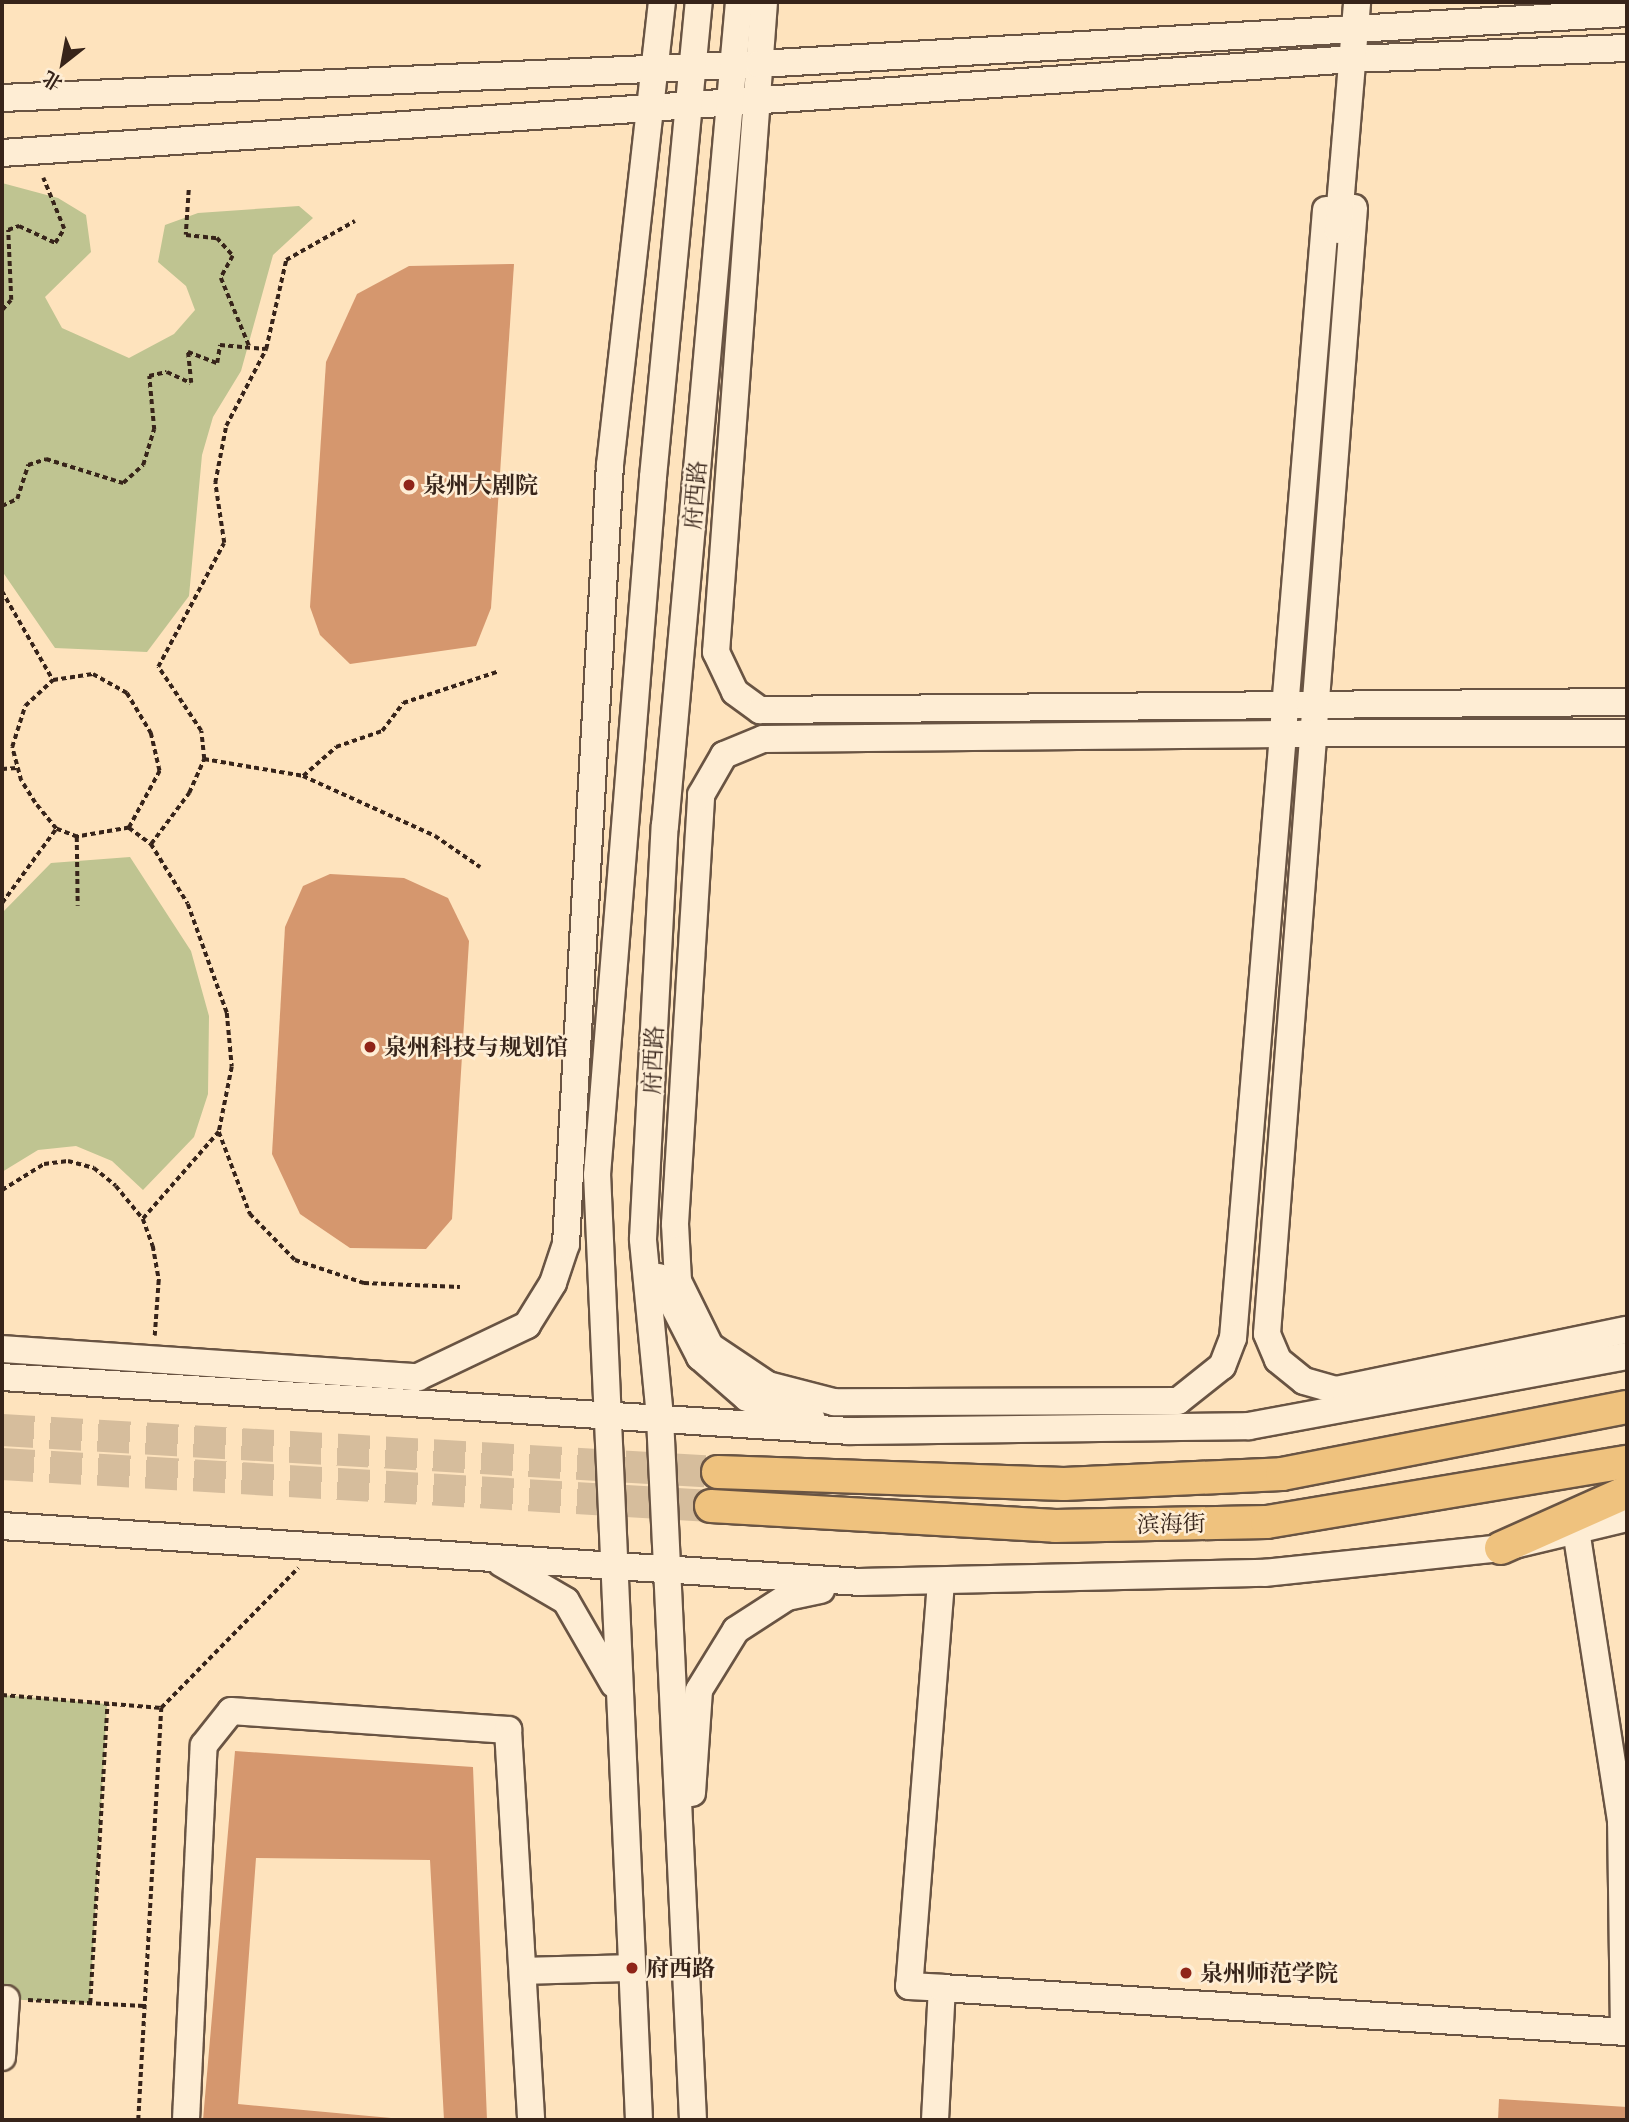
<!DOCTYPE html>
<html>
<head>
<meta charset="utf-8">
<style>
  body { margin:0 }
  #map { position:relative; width:1629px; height:2122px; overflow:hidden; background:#fee3bd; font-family:"Gentium Book Plus","Noto Serif SC",serif }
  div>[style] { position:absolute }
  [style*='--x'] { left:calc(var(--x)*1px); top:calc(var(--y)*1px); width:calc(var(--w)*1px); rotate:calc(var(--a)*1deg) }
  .green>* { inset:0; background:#bfc491 }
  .building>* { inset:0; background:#d5976e }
  .major-tunnel>* { height:32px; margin-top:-16px; transform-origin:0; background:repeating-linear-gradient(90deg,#d6bd9c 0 32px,transparent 0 48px) }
  .path>* { height:3.5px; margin-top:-1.75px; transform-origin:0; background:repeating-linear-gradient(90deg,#37241a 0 5px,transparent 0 8.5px) }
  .roads { filter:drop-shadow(2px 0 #695443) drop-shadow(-2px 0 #695443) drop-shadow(0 2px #695443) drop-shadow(0 -2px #695443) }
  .minor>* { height:26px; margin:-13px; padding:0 13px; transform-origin:13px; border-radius:13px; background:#feedd4 }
  .major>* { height:32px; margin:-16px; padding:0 16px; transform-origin:16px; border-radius:16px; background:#efc27e }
  .dots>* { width:19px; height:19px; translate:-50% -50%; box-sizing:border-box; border:4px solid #feedd4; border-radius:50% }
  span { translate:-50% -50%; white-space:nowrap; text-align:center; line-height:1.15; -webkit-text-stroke:5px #feedd4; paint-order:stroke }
  .poi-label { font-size:23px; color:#37241a; font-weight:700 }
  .left { translate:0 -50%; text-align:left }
  .street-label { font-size:23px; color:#37241a }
  .frame { position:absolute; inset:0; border:4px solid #37241a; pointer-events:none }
  .north { position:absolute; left:28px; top:28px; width:70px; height:70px; -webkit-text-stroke:5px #feedd4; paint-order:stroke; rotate:211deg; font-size:19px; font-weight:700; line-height:28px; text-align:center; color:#37241a }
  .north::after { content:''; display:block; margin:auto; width:24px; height:32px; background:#37241a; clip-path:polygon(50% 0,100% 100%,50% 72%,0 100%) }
</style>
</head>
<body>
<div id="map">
  <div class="green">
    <div style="clip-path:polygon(2px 183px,58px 198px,86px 215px,91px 252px,45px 297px,62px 328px,129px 358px,174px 334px,195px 310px,186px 286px,158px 262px,165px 225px,198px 213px,299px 206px,313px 218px,273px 255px,241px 371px,213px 417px,202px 455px,189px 596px,147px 652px,55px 648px,2px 571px)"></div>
    <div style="clip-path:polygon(130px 857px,191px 951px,209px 1016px,208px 1094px,194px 1137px,143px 1190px,112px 1161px,76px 1146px,38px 1150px,2px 1172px,2px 913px,51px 863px)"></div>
    <div style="clip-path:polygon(2px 1695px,107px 1704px,90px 2003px,2px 1999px)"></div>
  </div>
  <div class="building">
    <div style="clip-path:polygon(514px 264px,491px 608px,476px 646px,350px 664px,320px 635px,310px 607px,326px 362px,357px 294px,409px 266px)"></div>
    <div style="clip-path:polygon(330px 874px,404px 878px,448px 898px,469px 941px,452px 1219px,426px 1249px,350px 1248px,300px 1214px,272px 1154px,285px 927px,303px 886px)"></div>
    <div style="clip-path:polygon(235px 1751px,473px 1767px,487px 2120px,444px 2120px,430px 1860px,256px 1858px,238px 2104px,413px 2120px,203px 2120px)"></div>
    <div style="clip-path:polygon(1499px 2099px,1627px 2107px,1627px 2120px,1498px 2120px)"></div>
  </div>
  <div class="major-tunnel">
    <div style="--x:2;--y:1430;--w:717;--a:3.36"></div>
    <div style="--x:2;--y:1464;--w:710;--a:3.39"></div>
  </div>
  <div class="path">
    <div style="--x:189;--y:190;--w:45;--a:93.8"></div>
    <div style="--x:186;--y:235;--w:31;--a:6"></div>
    <div style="--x:217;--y:238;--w:24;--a:48"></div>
    <div style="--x:233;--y:256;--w:25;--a:119"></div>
    <div style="--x:221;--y:278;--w:76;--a:67.5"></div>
    <div style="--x:2;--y:310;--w:13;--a:-48"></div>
    <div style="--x:11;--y:300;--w:70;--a:-92.5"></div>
    <div style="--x:8;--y:230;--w:12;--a:-20"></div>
    <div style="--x:19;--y:226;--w:40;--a:25"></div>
    <div style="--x:55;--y:243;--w:17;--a:-57"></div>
    <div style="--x:64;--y:229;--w:55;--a:-112.4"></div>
    <div style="--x:2;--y:506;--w:17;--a:-25"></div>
    <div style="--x:17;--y:499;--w:36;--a:-72"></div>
    <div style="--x:28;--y:465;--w:19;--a:-18"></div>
    <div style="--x:46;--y:459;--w:81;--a:17.3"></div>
    <div style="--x:123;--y:483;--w:27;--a:-42"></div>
    <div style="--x:143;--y:465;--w:37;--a:-73"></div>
    <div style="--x:154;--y:430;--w:54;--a:-95.3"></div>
    <div style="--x:149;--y:376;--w:18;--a:-13"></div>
    <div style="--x:167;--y:372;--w:26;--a:25"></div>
    <div style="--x:191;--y:383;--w:31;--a:-96"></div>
    <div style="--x:188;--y:352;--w:31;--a:21"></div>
    <div style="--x:217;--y:363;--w:18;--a:-81"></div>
    <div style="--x:220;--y:345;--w:46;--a:5"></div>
    <div style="--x:2;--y:591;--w:103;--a:60.2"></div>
    <div style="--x:204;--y:759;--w:100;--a:9.7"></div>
    <div style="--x:303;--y:776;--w:145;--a:24.4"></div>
    <div style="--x:435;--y:836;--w:55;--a:34.6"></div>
    <div style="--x:2;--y:769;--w:15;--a:-4"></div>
    <div style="--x:303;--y:776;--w:44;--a:-41.3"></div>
    <div style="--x:336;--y:747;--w:49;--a:-19.2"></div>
    <div style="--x:382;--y:731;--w:35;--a:-53"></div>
    <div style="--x:403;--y:703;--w:99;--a:-18.3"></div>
    <div style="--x:129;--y:828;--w:27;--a:36"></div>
    <div style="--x:151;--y:844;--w:70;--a:58.3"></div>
    <div style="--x:188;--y:904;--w:116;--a:70.3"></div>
    <div style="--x:227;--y:1013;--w:54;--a:84.7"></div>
    <div style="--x:232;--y:1067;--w:66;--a:101.3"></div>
    <div style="--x:219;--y:1132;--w:116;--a:131.1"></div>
    <div style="--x:77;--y:837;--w:22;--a:-159"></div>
    <div style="--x:56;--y:829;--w:33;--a:-129"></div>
    <div style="--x:35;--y:803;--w:26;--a:-122"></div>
    <div style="--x:21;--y:781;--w:35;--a:-105"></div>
    <div style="--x:12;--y:747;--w:43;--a:-72.4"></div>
    <div style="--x:25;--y:706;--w:38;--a:-43"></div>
    <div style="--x:53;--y:680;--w:40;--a:-8.5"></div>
    <div style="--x:93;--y:674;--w:39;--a:29"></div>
    <div style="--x:127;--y:693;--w:47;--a:59"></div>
    <div style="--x:151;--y:733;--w:39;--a:77"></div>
    <div style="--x:160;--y:771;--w:65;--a:118.5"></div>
    <div style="--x:129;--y:828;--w:53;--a:170.2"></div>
    <div style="--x:77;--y:837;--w:69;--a:89.2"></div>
    <div style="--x:151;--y:844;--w:64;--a:-53.3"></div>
    <div style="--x:189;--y:793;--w:37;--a:-66"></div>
    <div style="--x:204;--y:759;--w:28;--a:-96"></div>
    <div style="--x:201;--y:731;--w:77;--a:-123.9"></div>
    <div style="--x:158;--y:667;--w:140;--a:-62"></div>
    <div style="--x:224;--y:543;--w:61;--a:-98.5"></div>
    <div style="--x:215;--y:483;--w:58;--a:-79.1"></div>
    <div style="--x:226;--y:426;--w:87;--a:-62.5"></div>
    <div style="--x:266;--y:349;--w:91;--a:-77.3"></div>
    <div style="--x:286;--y:260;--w:79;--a:-29.5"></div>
    <div style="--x:2;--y:903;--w:92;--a:-53.9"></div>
    <div style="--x:219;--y:1132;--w:88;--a:69.3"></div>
    <div style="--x:250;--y:1214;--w:64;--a:45.6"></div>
    <div style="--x:295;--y:1260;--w:73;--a:18.4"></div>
    <div style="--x:364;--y:1283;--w:96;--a:2.4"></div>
    <div style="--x:2;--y:1190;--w:49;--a:-31.8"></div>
    <div style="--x:44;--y:1164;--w:24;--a:-7"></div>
    <div style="--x:68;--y:1161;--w:27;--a:15"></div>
    <div style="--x:94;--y:1168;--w:28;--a:39"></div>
    <div style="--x:116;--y:1186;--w:43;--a:50.7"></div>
    <div style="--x:143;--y:1219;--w:29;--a:70"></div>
    <div style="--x:153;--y:1246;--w:35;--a:80"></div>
    <div style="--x:159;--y:1280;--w:56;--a:94.1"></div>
    <div style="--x:2;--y:1695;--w:160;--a:4.7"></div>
    <div style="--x:28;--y:2000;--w:116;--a:3"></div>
    <div style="--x:90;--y:2003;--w:299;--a:-86.7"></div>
    <div style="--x:138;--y:2120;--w:413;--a:-86.8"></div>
    <div style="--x:161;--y:1708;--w:196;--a:-45.6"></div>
  </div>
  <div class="roads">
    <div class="minor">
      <div style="--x:764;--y:2;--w:652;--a:94.22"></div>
      <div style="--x:716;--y:652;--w:44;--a:64.6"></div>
      <div style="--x:735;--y:692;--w:31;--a:36"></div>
      <div style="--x:760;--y:710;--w:867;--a:-0.53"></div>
      <div style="--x:2;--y:98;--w:758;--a:-2.57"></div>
      <div style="--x:759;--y:64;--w:869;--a:-3.36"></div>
      <div style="--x:2;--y:153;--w:1353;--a:-3.98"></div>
      <div style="--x:1352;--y:59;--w:275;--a:-2.3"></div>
      <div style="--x:1354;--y:208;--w:1129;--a:94.42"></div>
      <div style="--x:1267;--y:1334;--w:28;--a:67"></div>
      <div style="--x:1278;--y:1360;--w:33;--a:39"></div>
      <div style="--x:1304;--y:1381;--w:33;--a:16"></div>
      <div style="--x:1336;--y:1390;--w:297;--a:-11.7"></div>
      <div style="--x:1326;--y:210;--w:498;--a:94.7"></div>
      <div style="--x:1285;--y:706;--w:28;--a:94"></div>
      <div style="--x:1283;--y:734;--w:606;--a:94.73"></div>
      <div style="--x:1233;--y:1338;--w:30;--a:111"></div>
      <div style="--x:1222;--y:1366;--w:56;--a:141.5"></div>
      <div style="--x:1178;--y:1401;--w:344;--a:179.8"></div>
      <div style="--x:834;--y:1402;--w:68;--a:-165.6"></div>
      <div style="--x:768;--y:1385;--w:70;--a:-146.1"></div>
      <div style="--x:710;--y:1346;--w:72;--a:-116.2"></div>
      <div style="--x:678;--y:1281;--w:57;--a:-93"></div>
      <div style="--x:675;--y:1224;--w:430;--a:-86.5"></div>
      <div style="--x:701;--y:795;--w:46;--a:-60.1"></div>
      <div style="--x:724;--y:755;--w:42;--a:-22.3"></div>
      <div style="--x:763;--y:739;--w:520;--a:-0.55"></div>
      <div style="--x:1283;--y:734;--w:15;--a:0"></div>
      <div style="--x:1298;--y:734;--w:16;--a:-4"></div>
      <div style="--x:1314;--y:733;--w:313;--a:0"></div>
      <div style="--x:1338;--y:230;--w:229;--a:-85.2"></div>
      <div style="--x:659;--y:1277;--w:90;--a:62.9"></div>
      <div style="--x:700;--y:1357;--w:62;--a:41.1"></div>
      <div style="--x:747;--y:1398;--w:68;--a:17.9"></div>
      <div style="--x:2;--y:1349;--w:417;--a:3.9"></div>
      <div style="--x:418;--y:1377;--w:121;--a:-25.5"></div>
      <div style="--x:527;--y:1325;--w:49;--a:-58.2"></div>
      <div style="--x:553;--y:1283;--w:41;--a:-71.6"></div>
      <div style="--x:566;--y:1244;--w:780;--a:-86.77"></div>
      <div style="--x:610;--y:465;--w:466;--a:-83.6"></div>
      <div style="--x:2;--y:1377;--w:850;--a:3.64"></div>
      <div style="--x:850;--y:1431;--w:399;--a:-0.7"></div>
      <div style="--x:1249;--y:1426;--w:384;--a:-10.5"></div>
      <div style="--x:2;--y:1526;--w:861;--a:3.73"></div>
      <div style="--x:861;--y:1582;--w:403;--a:-1.3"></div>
      <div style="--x:1264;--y:1573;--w:238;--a:-6"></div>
      <div style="--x:1501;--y:1548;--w:130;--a:-13.4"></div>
      <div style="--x:1576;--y:1530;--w:295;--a:81.2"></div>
      <div style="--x:501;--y:1563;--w:75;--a:30.3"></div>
      <div style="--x:566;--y:1601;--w:96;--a:60"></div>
      <div style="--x:941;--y:1582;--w:405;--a:94.5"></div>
      <div style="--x:909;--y:1986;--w:33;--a:3"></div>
      <div style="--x:692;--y:1793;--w:103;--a:-86.1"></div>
      <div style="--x:699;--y:1690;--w:70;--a:-58.3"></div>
      <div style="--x:736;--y:1630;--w:61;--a:-32.9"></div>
      <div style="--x:787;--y:1597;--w:35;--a:-12"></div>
      <div style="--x:524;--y:1971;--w:108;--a:-1.6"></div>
      <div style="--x:1624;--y:2032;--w:210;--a:-90.8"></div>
      <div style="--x:1621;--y:1822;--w:15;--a:-67"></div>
      <div style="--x:2;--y:2057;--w:58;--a:-86.1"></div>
      <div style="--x:186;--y:2120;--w:375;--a:-87.3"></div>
      <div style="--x:204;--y:1745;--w:43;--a:-51.5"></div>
      <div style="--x:231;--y:1711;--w:278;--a:3.9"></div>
      <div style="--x:508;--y:1730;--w:391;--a:86.6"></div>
      <div style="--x:639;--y:2120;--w:946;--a:-92.54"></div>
      <div style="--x:597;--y:1175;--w:700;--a:-85.41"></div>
      <div style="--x:653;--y:477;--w:477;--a:-84.5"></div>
      <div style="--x:693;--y:2120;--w:704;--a:-92.69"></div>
      <div style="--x:660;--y:1417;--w:179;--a:-95.5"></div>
      <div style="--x:643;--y:1239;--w:414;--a:-87"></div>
      <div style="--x:665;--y:826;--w:827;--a:-84.87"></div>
      <div style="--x:935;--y:2120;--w:132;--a:-87"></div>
      <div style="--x:942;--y:1988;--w:686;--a:3.68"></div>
    </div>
    <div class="major">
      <div style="--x:718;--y:1472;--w:346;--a:2"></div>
      <div style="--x:1064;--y:1484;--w:218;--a:-2.6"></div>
      <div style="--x:1282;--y:1474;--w:351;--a:-11"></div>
      <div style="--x:711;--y:1506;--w:345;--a:3.3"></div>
      <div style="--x:1055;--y:1526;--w:212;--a:-1.1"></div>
      <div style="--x:1267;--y:1522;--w:365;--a:-9.5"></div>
      <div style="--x:1501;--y:1548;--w:138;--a:-24"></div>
    </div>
  </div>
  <div class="dots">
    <div style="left:409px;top:485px;background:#8f2418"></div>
    <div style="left:370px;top:1047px;background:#8f2418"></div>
    <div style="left:632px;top:1968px;background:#8f2418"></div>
    <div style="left:1186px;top:1973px;background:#8f2418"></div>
  </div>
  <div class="poi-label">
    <span class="left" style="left:423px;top:485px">泉州大剧院</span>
    <span class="left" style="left:384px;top:1047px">泉州科技与规划馆</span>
    <span class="left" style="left:646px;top:1968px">府西路</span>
    <span class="left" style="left:1200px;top:1973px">泉州师范学院</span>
  </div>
  <div class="street-label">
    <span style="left:695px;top:495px;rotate:-85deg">府西路</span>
    <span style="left:653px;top:1060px;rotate:-87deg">府西路</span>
    <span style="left:1171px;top:1524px;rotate:-1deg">滨海街</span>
  </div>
  <div class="frame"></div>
  <div class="north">北</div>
</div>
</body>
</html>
